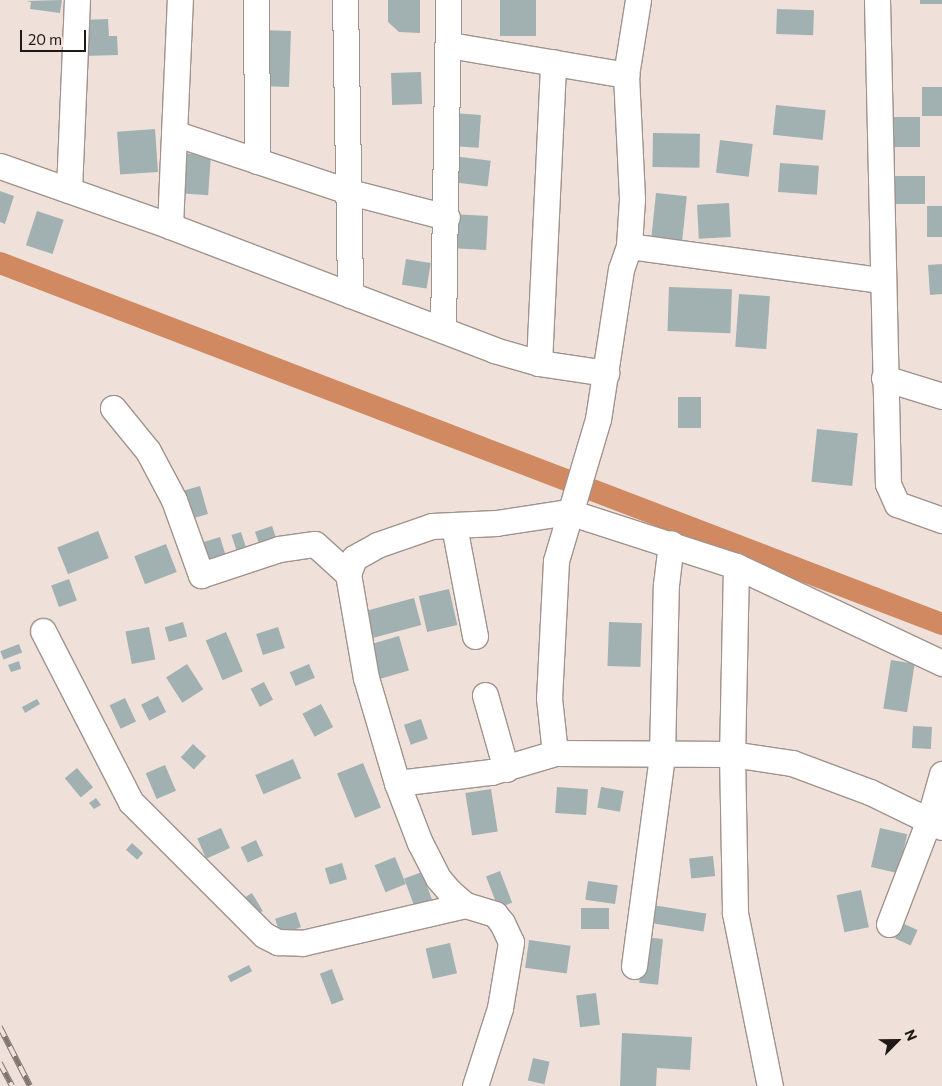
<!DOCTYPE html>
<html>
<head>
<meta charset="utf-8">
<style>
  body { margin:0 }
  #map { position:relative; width:942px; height:1086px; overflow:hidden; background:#efe1da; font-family:Commissioner,sans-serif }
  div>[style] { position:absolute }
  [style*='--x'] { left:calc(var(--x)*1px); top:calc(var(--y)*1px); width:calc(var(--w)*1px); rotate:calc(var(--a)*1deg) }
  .canal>* { height:22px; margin:-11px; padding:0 11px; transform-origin:11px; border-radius:11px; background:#d08961 }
  .building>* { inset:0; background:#a1b1b2; transform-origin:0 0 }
  .roads { filter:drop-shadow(1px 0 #a0938d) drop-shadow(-1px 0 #a0938d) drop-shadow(0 1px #a0938d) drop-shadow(0 -1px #a0938d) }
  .street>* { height:25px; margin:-12.5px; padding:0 12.5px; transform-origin:12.5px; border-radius:12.5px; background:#fff }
  .rail>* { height:5.5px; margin-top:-2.75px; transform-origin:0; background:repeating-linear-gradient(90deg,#efe1da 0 11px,#7f7671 0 22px); box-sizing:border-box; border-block:1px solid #7f7671 }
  span { translate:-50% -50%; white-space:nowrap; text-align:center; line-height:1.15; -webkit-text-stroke:4px #efe1da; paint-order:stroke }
  .north { position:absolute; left:872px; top:1016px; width:50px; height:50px; -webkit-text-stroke:4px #efe1da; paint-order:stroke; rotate:67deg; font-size:14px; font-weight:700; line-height:20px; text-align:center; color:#1f1a17 }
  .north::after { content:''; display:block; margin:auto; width:18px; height:22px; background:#1f1a17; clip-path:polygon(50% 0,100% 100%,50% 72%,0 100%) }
  .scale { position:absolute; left:20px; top:30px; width:66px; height:22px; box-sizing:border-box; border:2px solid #1f1a17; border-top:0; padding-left:6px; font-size:15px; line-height:18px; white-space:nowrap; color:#1f1a17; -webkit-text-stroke:4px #efe1da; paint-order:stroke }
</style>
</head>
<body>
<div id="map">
  <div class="canal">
    <div style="--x:0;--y:263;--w:1009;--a:20.97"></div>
  </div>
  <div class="building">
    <div style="clip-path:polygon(62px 0,60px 13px,30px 9px,31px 2px,26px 1px)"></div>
    <div style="clip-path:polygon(388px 0,420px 0,420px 33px,399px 32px,388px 22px)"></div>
    <div style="left:500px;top:0;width:36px;height:36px"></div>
    <div style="left:920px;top:0;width:22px;height:4px"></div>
    <div style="left:777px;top:9px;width:37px;height:25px;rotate:2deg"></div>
    <div style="clip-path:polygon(108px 19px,109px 36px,117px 36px,118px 55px,84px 56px,83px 20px)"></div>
    <div style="left:260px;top:30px;width:31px;height:56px;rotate:2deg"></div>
    <div style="left:421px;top:72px;width:32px;height:30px;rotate:88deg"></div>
    <div style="left:922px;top:87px;width:20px;height:29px"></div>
    <div style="left:776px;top:105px;width:50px;height:30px;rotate:6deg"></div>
    <div style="left:453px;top:113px;width:28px;height:33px;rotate:4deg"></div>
    <div style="left:884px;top:117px;width:36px;height:30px"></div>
    <div style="left:155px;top:129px;width:43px;height:38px;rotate:86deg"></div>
    <div style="left:653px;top:133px;width:47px;height:34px;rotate:1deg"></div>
    <div style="left:720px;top:140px;width:33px;height:33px;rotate:7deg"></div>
    <div style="left:179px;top:153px;width:32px;height:40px;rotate:4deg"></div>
    <div style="left:453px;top:156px;width:38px;height:26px;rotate:7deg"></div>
    <div style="left:780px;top:163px;width:39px;height:29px;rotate:4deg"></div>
    <div style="left:885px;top:176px;width:40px;height:28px"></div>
    <div style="clip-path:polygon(0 191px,14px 196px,5px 224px,0 222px)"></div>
    <div style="left:656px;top:193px;width:31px;height:50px;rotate:6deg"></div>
    <div style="left:729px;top:203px;width:34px;height:32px;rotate:87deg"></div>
    <div style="left:942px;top:206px;width:31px;height:15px;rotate:90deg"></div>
    <div style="left:37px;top:211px;width:28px;height:36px;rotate:18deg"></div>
    <div style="left:451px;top:214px;width:37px;height:34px;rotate:3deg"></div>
    <div style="left:406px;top:259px;width:25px;height:26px;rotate:9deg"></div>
    <div style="clip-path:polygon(942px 264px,942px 294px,930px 295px,928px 265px)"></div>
    <div style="left:669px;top:287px;width:63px;height:44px;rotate:2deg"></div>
    <div style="left:739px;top:294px;width:31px;height:53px;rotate:4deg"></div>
    <div style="left:678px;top:397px;width:23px;height:31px"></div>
    <div style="left:817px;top:429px;width:41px;height:53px;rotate:6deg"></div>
    <div style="left:200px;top:486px;width:29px;height:21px;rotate:74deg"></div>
    <div style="left:272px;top:526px;width:18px;height:18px;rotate:71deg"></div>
    <div style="left:98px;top:531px;width:29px;height:44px;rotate:68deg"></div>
    <div style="left:241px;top:532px;width:16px;height:10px;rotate:72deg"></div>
    <div style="left:220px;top:537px;width:21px;height:18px;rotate:73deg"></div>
    <div style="left:166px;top:544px;width:30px;height:34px;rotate:69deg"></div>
    <div style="left:69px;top:579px;width:23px;height:19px;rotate:70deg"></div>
    <div style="left:449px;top:589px;width:37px;height:31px;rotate:77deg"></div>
    <div style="left:414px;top:598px;width:28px;height:58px;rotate:75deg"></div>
    <div style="left:183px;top:622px;width:15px;height:19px;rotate:74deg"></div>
    <div style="left:609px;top:622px;width:33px;height:44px;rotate:2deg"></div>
    <div style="left:149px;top:627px;width:33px;height:24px;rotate:79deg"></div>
    <div style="left:278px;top:627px;width:22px;height:23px;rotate:72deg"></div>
    <div style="left:226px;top:632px;width:43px;height:22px;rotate:67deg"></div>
    <div style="left:399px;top:636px;width:36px;height:35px;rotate:74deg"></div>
    <div style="left:19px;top:644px;width:9px;height:20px;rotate:69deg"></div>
    <div style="left:891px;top:660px;width:24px;height:49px;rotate:9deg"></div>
    <div style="clip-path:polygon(19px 661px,21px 669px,11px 672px,8px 665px)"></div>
    <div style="left:187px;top:664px;width:30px;height:25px;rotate:57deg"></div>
    <div style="left:309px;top:664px;width:15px;height:21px;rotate:67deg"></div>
    <div style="left:264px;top:682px;width:20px;height:15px;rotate:63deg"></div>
    <div style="left:158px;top:696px;width:18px;height:19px;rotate:63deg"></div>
    <div style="left:125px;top:698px;width:26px;height:17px;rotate:65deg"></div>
    <div style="clip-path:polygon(37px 699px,40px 704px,25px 713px,22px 707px)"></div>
    <div style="left:321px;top:704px;width:26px;height:21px;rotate:62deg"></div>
    <div style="left:421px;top:719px;width:21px;height:18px;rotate:71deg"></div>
    <div style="left:913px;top:726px;width:19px;height:22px;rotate:3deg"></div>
    <div style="left:193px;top:744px;width:18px;height:18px;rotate:43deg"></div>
    <div style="left:293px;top:759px;width:21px;height:41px;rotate:67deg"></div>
    <div style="left:363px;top:763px;width:48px;height:28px;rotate:68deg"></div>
    <div style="left:165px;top:765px;width:28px;height:21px;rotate:67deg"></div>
    <div style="left:77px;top:768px;width:25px;height:16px;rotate:50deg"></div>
    <div style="left:557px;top:787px;width:31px;height:26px;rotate:4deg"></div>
    <div style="left:601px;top:787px;width:23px;height:21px;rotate:10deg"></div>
    <div style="left:491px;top:789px;width:43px;height:26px;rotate:81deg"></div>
    <div style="clip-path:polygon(96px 798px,101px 805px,94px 809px,89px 803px)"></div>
    <div style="left:221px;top:828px;width:22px;height:26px;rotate:66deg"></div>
    <div style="left:880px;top:828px;width:28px;height:40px;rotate:13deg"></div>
    <div style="left:256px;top:840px;width:17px;height:17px;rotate:65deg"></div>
    <div style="left:132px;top:843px;width:15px;height:9px;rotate:42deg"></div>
    <div style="left:713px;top:856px;width:20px;height:24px;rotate:84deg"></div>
    <div style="left:395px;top:857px;width:29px;height:22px;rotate:68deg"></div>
    <div style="left:342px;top:863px;width:17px;height:18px;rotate:73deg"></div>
    <div style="left:500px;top:871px;width:34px;height:15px;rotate:69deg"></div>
    <div style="left:422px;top:872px;width:35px;height:19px;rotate:70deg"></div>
    <div style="left:588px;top:881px;width:30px;height:19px;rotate:8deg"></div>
    <div style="left:861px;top:890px;width:38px;height:25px;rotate:78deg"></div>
    <div style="left:252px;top:893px;width:21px;height:15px;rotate:59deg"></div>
    <div style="left:652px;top:905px;width:55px;height:18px;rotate:9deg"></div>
    <div style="left:581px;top:908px;width:28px;height:21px"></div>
    <div style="left:296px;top:912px;width:16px;height:22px;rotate:72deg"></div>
    <div style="left:902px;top:923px;width:17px;height:17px;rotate:24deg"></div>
    <div style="left:644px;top:937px;width:19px;height:46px;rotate:6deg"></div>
    <div style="left:529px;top:940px;width:42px;height:28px;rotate:8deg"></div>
    <div style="left:450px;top:943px;width:31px;height:25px;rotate:77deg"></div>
    <div style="left:249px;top:965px;width:7px;height:24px;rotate:63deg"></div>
    <div style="left:332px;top:969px;width:33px;height:13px;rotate:69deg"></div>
    <div style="left:596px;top:993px;width:32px;height:20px;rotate:83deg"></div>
    <div style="clip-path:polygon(622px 1033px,692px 1037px,690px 1070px,657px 1068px,656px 1086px,620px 1086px)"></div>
    <div style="left:533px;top:1058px;width:17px;height:23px;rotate:13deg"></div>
  </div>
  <div class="roads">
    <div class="street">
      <div style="--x:256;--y:0;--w:161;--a:89.6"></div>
      <div style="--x:345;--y:0;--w:295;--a:89"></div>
      <div style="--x:638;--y:0;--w:76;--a:99.1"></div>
      <div style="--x:626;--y:75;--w:124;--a:87.2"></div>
      <div style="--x:632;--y:199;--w:47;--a:93.7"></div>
      <div style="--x:629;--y:246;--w:24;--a:109"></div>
      <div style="--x:621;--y:269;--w:152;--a:98.7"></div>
      <div style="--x:598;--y:419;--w:148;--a:106.5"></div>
      <div style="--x:556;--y:561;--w:137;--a:92.9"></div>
      <div style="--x:549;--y:698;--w:55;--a:83.8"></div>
      <div style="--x:555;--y:753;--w:177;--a:0.3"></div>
      <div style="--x:732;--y:754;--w:61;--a:8.5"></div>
      <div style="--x:792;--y:763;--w:83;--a:20.4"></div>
      <div style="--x:870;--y:792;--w:80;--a:25.9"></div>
      <div style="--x:877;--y:0;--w:484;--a:88.7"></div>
      <div style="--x:888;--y:484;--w:22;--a:66"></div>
      <div style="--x:897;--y:504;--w:48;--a:19.6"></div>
      <div style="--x:449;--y:45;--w:180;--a:9.6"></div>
      <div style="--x:174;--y:133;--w:186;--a:18.5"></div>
      <div style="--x:350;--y:192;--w:100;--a:14.5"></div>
      <div style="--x:0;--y:166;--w:180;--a:19.4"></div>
      <div style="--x:170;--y:226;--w:347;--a:20.9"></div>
      <div style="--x:494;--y:350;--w:47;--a:16.1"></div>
      <div style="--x:539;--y:363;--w:68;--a:8.5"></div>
      <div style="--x:69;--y:190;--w:190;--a:-87.6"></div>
      <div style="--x:170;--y:226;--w:226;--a:-87.5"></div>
      <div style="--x:629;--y:246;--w:255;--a:7.7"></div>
      <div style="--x:443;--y:330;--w:330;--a:-89.1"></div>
      <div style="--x:539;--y:363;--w:301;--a:-87.3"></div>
      <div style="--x:884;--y:378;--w:61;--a:17.2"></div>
      <div style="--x:113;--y:408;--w:55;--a:50.9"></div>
      <div style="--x:148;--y:451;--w:55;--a:62"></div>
      <div style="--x:174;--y:500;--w:80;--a:70.2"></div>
      <div style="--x:201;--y:575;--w:82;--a:-18.4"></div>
      <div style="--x:279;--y:549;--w:36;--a:-8"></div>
      <div style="--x:315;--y:544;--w:45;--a:42.3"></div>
      <div style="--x:454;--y:526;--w:112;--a:79.2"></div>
      <div style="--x:736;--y:566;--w:188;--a:91.2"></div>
      <div style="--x:732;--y:754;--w:159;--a:88.9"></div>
      <div style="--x:735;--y:913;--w:177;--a:78.6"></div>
      <div style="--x:43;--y:631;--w:192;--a:62.8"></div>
      <div style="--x:131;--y:802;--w:188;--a:45"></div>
      <div style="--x:264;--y:935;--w:16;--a:27"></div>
      <div style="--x:278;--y:942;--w:24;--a:2"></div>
      <div style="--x:302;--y:943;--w:167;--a:-13.1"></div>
      <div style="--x:485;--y:695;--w:77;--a:74.2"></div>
      <div style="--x:397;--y:783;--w:95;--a:-6.7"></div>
      <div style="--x:491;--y:772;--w:67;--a:-16.5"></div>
      <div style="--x:889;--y:924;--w:111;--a:-69"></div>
      <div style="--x:929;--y:820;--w:48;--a:-74.2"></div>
      <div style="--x:634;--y:966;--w:213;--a:-82.4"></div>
      <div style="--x:662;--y:755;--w:170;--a:-88.7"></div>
      <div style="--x:666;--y:585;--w:42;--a:-83.2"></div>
      <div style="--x:475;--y:1086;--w:82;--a:-72.2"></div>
      <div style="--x:500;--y:1008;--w:67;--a:-80.5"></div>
      <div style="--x:511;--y:942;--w:21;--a:-115"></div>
      <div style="--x:502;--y:923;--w:11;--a:-128"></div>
      <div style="--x:495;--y:914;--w:31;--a:-163"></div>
      <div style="--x:465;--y:905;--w:20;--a:-139"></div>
      <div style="--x:450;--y:892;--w:18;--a:-131"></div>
      <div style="--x:438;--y:878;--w:39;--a:-117"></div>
      <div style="--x:420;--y:843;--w:64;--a:-111"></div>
      <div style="--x:397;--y:783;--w:109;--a:-106.4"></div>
      <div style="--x:366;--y:678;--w:106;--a:-99.8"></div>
      <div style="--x:348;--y:574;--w:17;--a:-69"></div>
      <div style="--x:354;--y:558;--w:26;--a:-29"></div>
      <div style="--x:377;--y:545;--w:58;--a:-19.1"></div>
      <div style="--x:432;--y:526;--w:64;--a:-2.7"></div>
      <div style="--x:496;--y:523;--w:74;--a:-8.6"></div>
      <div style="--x:569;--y:512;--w:176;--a:17.9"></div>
      <div style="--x:736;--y:566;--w:228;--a:25.2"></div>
    </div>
  </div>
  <div class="rail">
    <div style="--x:0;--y:1027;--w:66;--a:63"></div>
    <div style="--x:0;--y:1063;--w:26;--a:62"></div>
  </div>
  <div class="north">N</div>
  <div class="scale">20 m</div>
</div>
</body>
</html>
